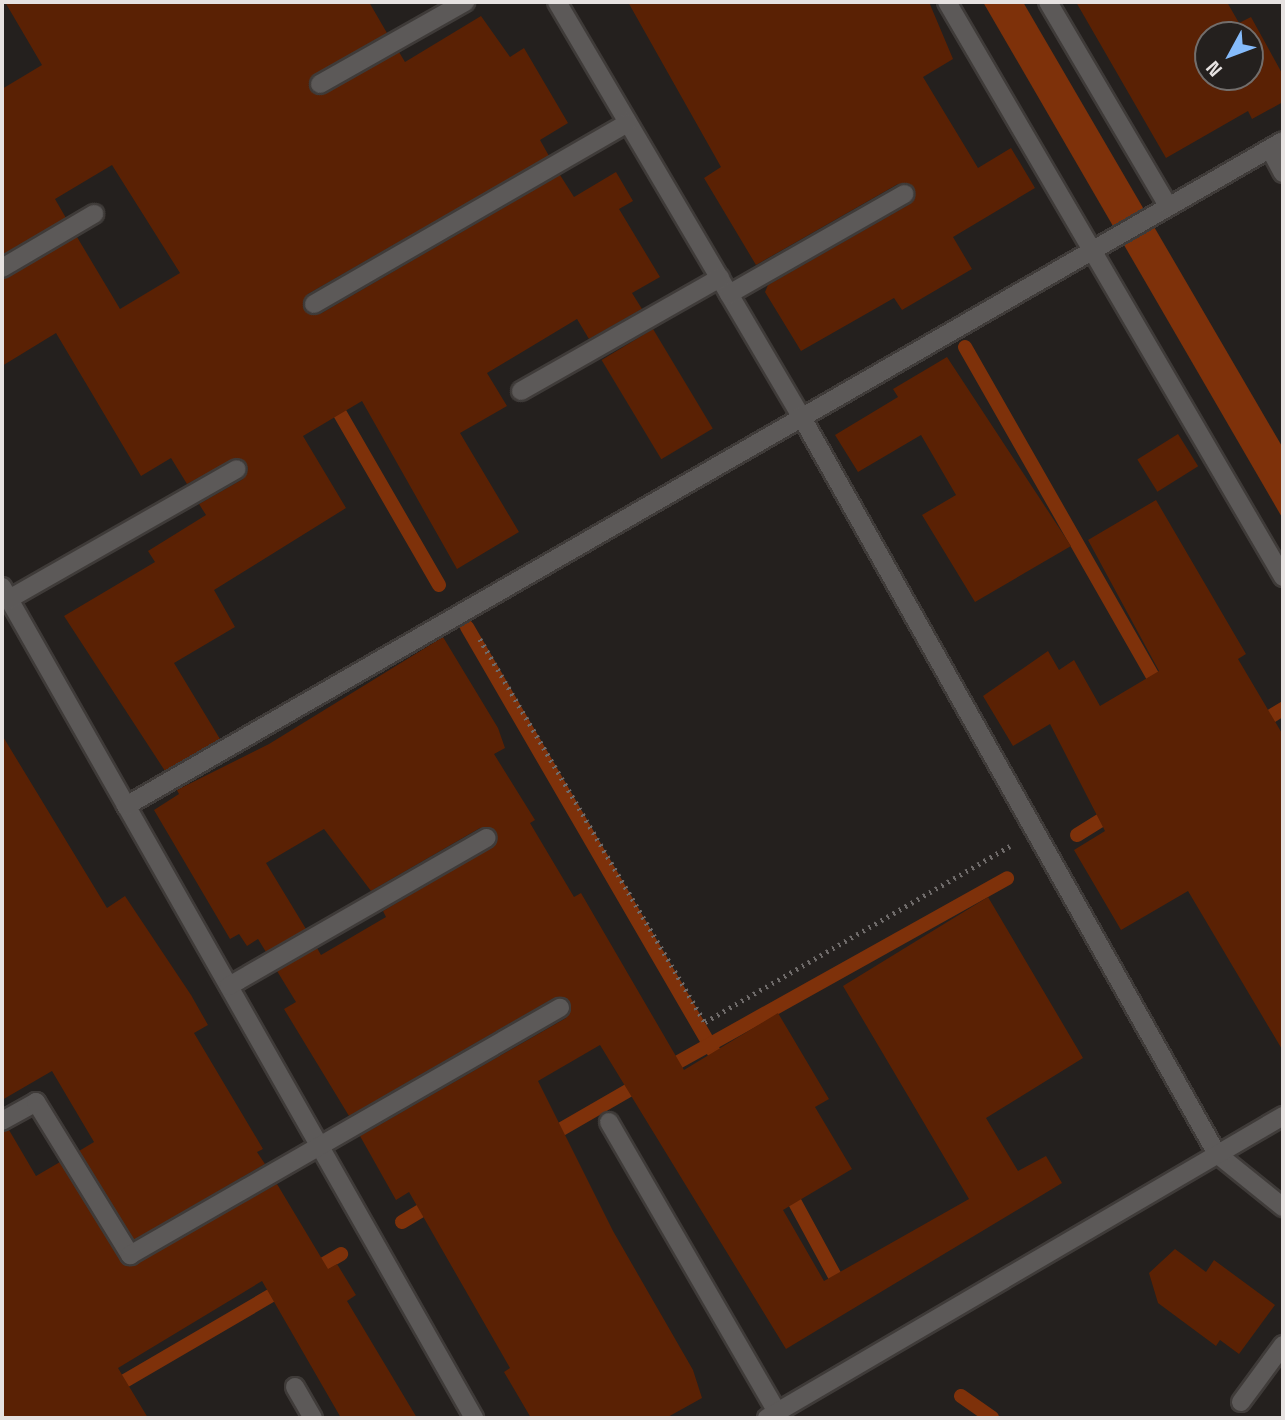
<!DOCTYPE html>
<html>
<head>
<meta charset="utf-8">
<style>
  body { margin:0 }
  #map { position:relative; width:1285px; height:1420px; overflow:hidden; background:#24201e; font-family:"Space Grotesk",sans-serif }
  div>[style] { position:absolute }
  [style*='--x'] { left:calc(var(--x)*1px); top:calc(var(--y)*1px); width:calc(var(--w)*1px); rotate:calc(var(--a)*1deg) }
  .water>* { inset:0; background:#7e310a }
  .stream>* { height:14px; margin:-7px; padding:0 7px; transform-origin:7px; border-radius:7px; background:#7e310a }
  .building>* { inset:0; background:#5a2104; transform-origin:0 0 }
  .path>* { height:4.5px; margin-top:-2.25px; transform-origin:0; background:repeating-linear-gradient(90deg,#6f6b6a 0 2px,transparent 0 7px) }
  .roads { filter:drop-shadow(2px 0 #3f3b39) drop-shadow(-2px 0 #3f3b39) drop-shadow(0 2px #3f3b39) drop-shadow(0 -2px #3f3b39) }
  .minor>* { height:18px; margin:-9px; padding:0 9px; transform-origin:9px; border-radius:9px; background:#5c5958 }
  span { translate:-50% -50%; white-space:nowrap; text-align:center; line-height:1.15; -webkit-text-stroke:5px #24201e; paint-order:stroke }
  .frame { position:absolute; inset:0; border:4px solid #e6e2e1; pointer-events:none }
  .north { position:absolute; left:1194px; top:21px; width:70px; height:70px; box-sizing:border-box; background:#24201e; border:2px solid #726e6c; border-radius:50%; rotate:229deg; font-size:19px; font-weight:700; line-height:28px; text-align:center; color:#e6e2e1 }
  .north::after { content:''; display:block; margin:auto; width:24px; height:32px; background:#85bbfb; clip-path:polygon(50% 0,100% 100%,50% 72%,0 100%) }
</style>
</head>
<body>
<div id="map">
  <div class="water">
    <div style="clip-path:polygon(983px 2px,1023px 2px,1283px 448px,1283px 519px)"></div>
  </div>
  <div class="stream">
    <div style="--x:965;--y:347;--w:397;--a:60.3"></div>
    <div style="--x:331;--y:398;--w:216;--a:60"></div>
    <div style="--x:467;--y:627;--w:508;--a:59.85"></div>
    <div style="--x:1257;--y:725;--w:31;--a:-32"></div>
    <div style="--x:1077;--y:835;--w:44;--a:-31.9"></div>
    <div style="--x:664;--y:1070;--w:393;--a:-29.2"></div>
    <div style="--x:546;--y:1138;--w:112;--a:-30"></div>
    <div style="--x:786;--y:1186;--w:119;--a:61.5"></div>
    <div style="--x:402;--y:1222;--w:37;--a:-31"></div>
    <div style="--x:310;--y:1272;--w:36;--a:-30"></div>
    <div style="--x:111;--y:1389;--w:204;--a:-30.3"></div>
    <div style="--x:961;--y:1396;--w:38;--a:35"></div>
  </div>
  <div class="building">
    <div style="clip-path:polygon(5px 2px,369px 2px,387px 33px,314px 75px,310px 89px,319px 95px,399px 52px,405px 62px,481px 16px,510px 57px,524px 48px,568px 123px,540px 140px,549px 156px,308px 294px,305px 310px,320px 314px,560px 175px,574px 197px,616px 172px,633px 201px,619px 209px,660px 277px,632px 293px,642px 309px,589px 339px,577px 319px,487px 373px,507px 406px,460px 433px,519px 532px,457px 569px,362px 401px,303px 436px,346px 508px,214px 590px,235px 627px,174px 663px,220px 739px,165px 771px,64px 616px,155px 562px,148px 551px,206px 515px,199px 504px,243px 479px,248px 468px,236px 458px,187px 484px,171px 458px,141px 476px,56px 333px,2px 366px,2px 279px,77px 237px,120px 309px,180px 273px,112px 165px,55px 199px,66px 218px,2px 255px,2px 89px,42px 65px)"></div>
    <div style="clip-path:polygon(628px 2px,929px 2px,953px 59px,923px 77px,978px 168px,1011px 148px,1035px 188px,953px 237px,972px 269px,902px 310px,894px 298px,801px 351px,765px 292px,768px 285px,910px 204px,914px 189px,898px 184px,756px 265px,704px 178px,721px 167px)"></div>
    <div style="clip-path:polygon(evenodd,1076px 2px,1227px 2px,1239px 23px,1251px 17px,1283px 75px,1283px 102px,1252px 119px,1248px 111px,1166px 158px,1076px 2px,1208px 35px,1250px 35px,1250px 77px,1208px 77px,1208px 35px)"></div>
    <div style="left:653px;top:329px;width:116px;height:60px;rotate:59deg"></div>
    <div style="clip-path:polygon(947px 357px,1071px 546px,975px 602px,922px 515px,956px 495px,921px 435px,858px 472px,835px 435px,898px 397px,893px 389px)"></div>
    <div style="left:1178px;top:434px;width:38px;height:48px;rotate:58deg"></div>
    <div style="clip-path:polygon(1156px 500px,1246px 654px,1238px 659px,1283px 735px,1283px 1051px,1188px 891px,1121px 930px,1074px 850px,1105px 831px,1050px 724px,1013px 746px,983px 696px,1048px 651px,1059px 670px,1074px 660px,1100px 706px,1159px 671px,1088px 540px)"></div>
    <div style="clip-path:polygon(443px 637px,498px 728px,505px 748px,494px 754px,535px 820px,530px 823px,574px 897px,581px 893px,684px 1070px,778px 1013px,829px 1099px,815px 1107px,852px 1169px,783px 1210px,824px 1281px,969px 1199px,843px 986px,988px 897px,1083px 1058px,986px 1118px,1018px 1171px,1046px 1156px,1062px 1183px,786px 1349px,600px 1045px,538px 1081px,613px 1231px,693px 1370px,702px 1398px,666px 1418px,531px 1418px,504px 1372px,510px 1368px,409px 1192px,396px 1200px,360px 1136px,566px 1018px,570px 1003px,554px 998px,349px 1116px,284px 1009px,296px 1002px,277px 971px,317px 948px,321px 955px,386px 917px,383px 911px,492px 847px,495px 832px,480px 828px,371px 891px,324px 829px,266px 863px,306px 929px,266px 952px,258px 939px,247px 946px,239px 934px,230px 939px,154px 810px,179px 794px,177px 790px,269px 744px)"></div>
    <div style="clip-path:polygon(2px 735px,107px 908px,125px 896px,191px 995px,208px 1025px,194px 1033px,263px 1149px,257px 1152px,265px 1164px,134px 1240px,79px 1151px,94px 1142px,52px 1071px,2px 1100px)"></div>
    <div style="clip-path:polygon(9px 1130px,36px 1176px,60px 1162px,129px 1266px,277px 1184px,328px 1269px,337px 1264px,356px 1295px,347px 1301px,417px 1418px,341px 1418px,262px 1281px,118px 1368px,148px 1418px,2px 1418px,2px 1132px)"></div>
    <div style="clip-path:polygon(1175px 1249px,1206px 1272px,1214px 1260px,1275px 1305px,1239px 1354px,1220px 1340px,1216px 1346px,1158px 1303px,1149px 1273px)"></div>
  </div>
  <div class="path">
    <div style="--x:480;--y:639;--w:444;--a:59.6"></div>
    <div style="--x:705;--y:1022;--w:352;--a:-30"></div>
  </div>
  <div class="roads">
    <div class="minor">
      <div style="--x:557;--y:2;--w:481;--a:59.5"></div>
      <div style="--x:801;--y:416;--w:847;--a:60.59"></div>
      <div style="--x:1217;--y:1154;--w:85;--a:38.8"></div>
      <div style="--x:947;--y:2;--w:666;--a:59.7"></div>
      <div style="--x:1048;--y:2;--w:237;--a:59.5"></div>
      <div style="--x:320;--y:84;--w:167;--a:-29.5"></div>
      <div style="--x:1270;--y:149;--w:27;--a:62"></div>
      <div style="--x:2;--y:268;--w:107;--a:-30.4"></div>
      <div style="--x:729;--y:294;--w:202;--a:-29.7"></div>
      <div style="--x:314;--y:304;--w:362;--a:-30"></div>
      <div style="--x:521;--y:391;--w:229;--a:-29.6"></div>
      <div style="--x:2;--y:587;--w:956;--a:60.4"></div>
      <div style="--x:9;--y:599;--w:262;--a:-29.7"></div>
      <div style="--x:126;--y:806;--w:1334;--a:-29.89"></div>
      <div style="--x:229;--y:986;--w:297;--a:-29.9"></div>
      <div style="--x:2;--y:1121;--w:39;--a:-29"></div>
      <div style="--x:36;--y:1102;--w:180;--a:58.4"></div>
      <div style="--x:130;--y:1255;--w:496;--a:-29.9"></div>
      <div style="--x:609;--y:1122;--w:335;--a:59.9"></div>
      <div style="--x:295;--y:1387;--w:36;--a:60"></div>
      <div style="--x:1241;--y:1402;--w:71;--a:-53.6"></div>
      <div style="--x:767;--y:1418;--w:598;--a:-30.34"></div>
    </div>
  </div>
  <div class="frame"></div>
  <div class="north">N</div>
</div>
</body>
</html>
